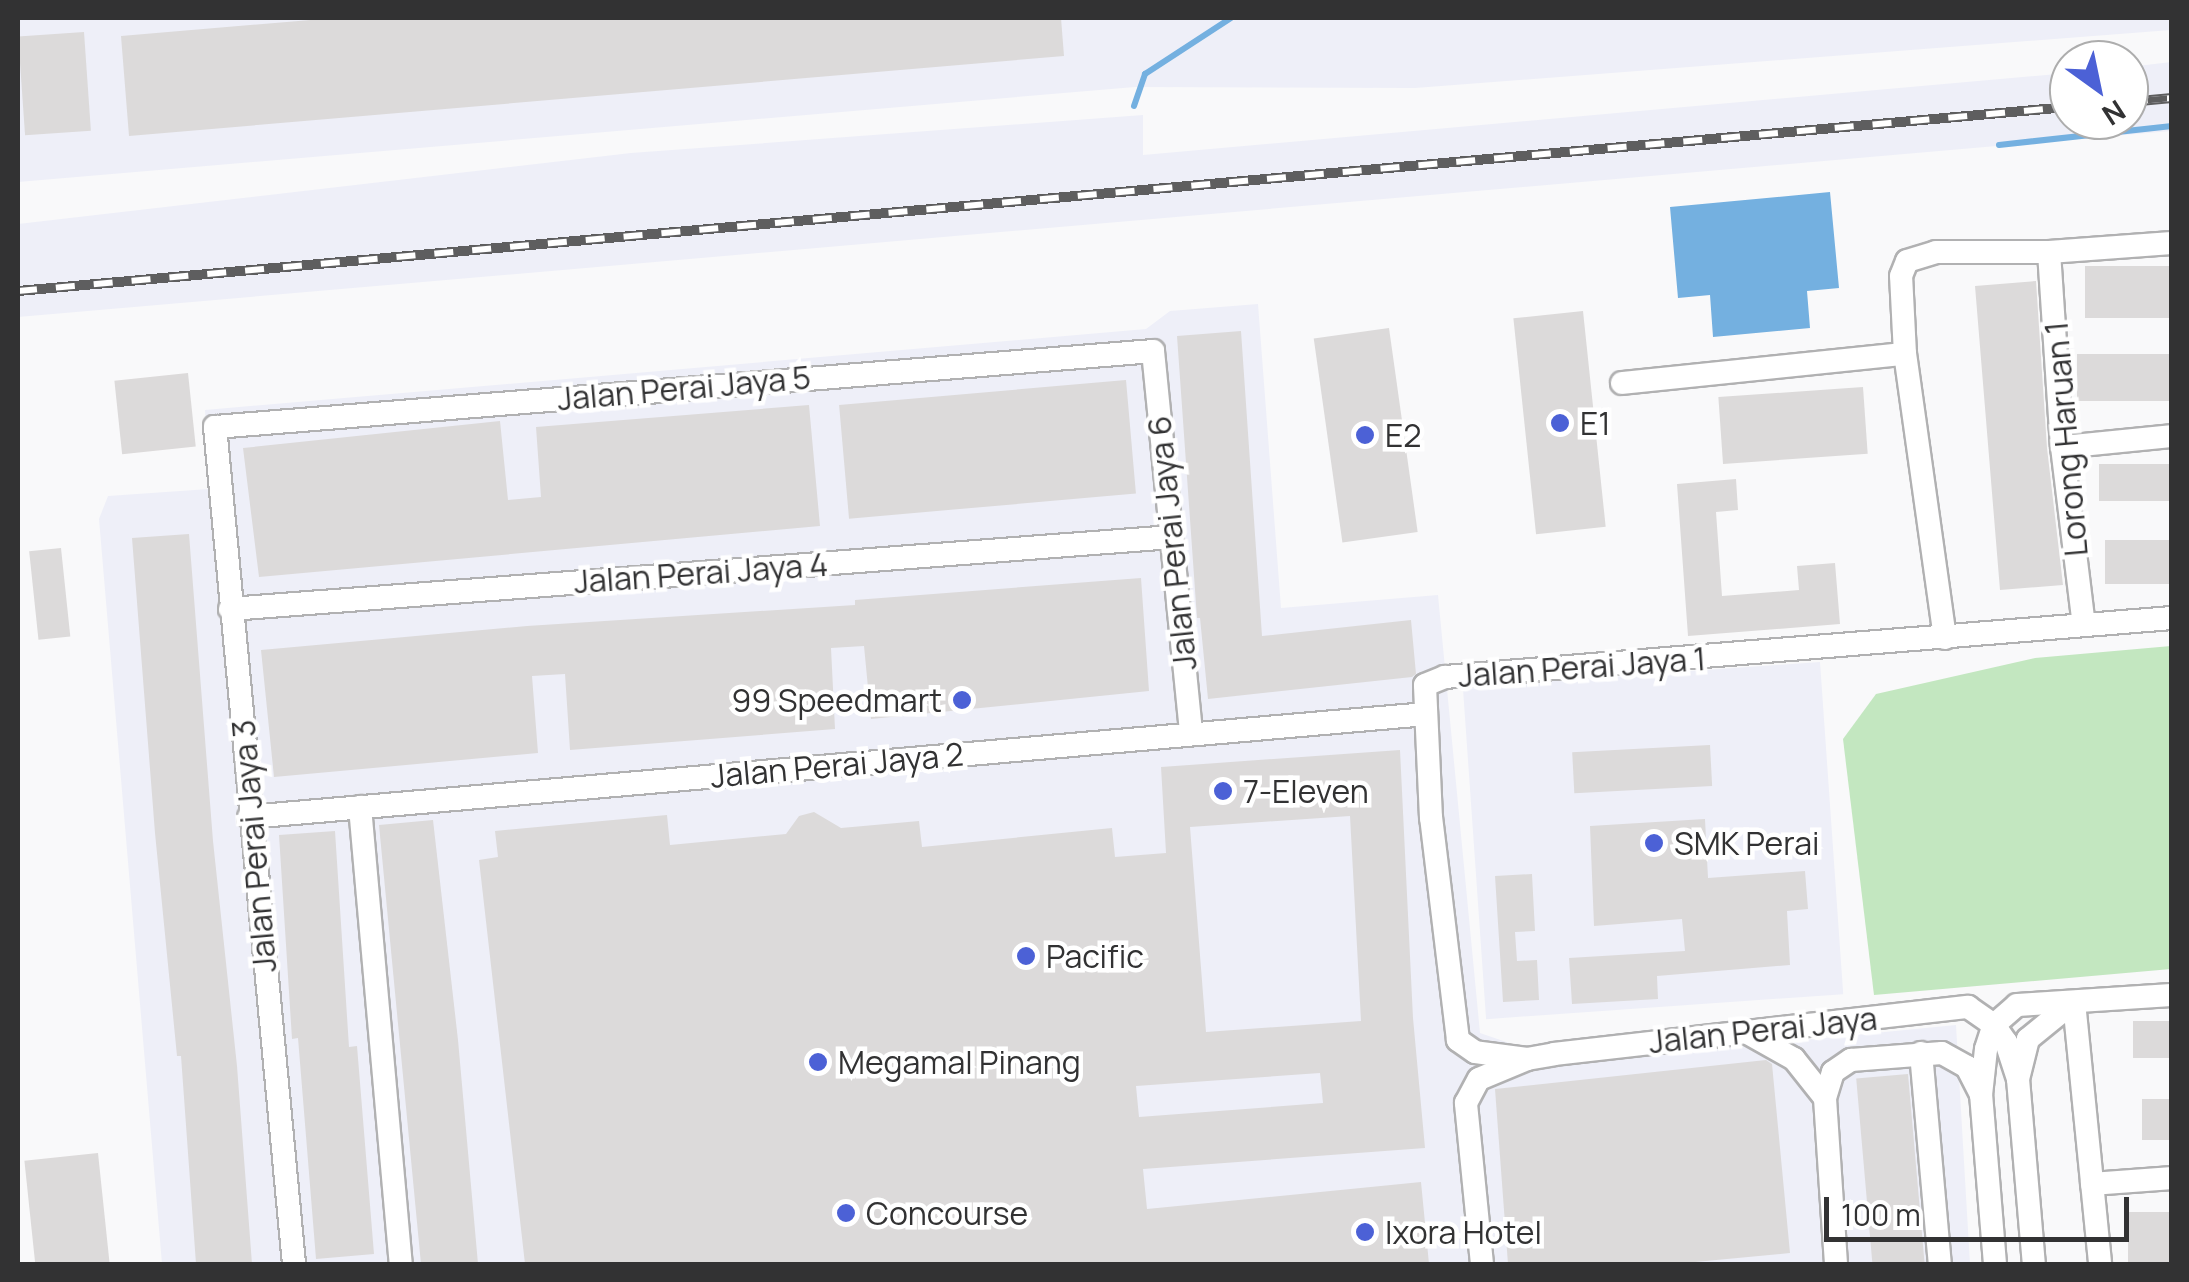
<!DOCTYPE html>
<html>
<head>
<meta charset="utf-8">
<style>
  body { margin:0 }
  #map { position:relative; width:2189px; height:1282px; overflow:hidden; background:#f9f9fa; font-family:Manrope,sans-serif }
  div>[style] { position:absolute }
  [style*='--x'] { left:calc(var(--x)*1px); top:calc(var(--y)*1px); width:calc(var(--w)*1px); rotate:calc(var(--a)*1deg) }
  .built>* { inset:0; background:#eeeff8; transform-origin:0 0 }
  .green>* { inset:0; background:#c3e7c0 }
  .water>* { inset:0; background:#74b0e0 }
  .stream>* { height:6px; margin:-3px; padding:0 3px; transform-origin:3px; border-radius:3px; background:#74b0e0 }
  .building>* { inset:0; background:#dcdada; transform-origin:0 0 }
  .roads { filter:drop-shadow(2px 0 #b1b1b2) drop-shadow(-2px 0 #b1b1b2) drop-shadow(0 2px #b1b1b2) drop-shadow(0 -2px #b1b1b2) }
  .minor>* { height:22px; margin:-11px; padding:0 11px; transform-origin:11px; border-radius:11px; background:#fff }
  .rail>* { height:10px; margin-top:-5px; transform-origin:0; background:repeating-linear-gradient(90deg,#fff 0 19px,#5e5e5f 0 38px); box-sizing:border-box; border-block:2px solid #5e5e5f }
  .dots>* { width:28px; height:28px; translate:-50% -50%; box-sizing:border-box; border:5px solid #fff; border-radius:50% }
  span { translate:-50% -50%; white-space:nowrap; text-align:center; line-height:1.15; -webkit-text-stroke:9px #fff; paint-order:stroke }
  .street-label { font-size:32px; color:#323233 }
  .poi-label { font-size:32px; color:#323233 }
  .left { translate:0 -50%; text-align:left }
  .right { translate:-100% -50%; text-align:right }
  .frame { position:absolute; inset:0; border:20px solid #323233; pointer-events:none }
  .north { position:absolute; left:2049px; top:40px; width:100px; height:100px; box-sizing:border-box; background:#fff; border:2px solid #adadad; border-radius:50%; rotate:147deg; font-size:28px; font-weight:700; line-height:40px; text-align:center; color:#323233 }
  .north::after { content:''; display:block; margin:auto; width:35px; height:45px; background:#4c61d6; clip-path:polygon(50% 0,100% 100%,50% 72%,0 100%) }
  .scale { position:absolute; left:1824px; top:1197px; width:305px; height:45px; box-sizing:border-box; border:5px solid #323233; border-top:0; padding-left:12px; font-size:30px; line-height:35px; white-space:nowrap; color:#323233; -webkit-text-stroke:8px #fff; paint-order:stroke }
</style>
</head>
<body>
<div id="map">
  <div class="built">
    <div style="clip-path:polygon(18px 18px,2171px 18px,2171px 30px,1415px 88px,1135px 87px,18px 182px)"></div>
    <div style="clip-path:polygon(2171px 62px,2171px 131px,18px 317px,18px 224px,631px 153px,1143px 115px,1143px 155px,2069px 73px,2069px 120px,2129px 120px,2129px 67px)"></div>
    <div style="clip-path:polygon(1258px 304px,1281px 608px,1438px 595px,1480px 1033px,1567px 1063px,1956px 1025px,1970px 1264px,162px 1264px,99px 519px,108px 496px,209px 489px,205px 410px,1146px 329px,1170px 311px)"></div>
    <div style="left:1820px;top:662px;width:333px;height:358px;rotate:86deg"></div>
  </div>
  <div class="green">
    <div style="clip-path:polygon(2171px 646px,2171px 969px,1874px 995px,1843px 739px,1876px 694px,2035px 658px)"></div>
  </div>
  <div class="water">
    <div style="clip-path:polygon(1830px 192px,1839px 288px,1807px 291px,1810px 328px,1713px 337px,1710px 295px,1678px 298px,1670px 207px)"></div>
  </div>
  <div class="stream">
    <div style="--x:1134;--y:106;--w:34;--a:-71"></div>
    <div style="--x:1145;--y:74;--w:103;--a:-33.1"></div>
    <div style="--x:1999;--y:145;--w:174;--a:-6.3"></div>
  </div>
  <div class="building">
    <div style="clip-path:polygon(334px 18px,1061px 18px,1064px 56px,129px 136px,121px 36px)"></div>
    <div style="left:84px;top:32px;width:99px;height:66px;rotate:86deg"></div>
    <div style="left:2172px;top:266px;width:52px;height:87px;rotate:90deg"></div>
    <div style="clip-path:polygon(2036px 281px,2047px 448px,2063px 585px,2000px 590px,1975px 286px)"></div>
    <div style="left:1583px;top:311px;width:217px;height:70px;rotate:84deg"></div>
    <div style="left:1389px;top:328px;width:206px;height:76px;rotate:82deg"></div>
    <div style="clip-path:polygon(1241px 331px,1262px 636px,1411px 620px,1416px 674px,1412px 677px,1208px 699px,1200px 618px,1197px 618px,1177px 336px)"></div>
    <div style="left:2172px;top:354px;width:47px;height:95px;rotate:90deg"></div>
    <div style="left:188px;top:373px;width:74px;height:74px;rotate:84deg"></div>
    <div style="left:1126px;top:380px;width:114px;height:288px;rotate:85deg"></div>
    <div style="left:1863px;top:387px;width:67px;height:145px;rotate:86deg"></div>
    <div style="clip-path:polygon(809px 405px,820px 526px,259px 577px,243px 448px,500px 421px,508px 500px,541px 497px,536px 427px)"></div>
    <div style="left:2172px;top:464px;width:37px;height:73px;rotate:90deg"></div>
    <div style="clip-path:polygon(1736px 479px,1738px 510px,1716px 512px,1722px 596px,1799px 590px,1797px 566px,1835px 563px,1840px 624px,1688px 636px,1677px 484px)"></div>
    <div style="clip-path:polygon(189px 534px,213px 841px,237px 1066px,252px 1264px,196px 1264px,181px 1056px,177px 1056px,155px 833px,132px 538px)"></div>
    <div style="left:2172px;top:540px;width:44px;height:67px;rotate:90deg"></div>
    <div style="left:61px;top:548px;width:89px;height:32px;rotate:84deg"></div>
    <div style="clip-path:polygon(1141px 578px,1149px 691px,871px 719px,864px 646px,831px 648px,835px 729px,570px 750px,565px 674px,532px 676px,538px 753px,274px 777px,261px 650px,527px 626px,855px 605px,855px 600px)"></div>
    <div style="left:1710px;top:745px;width:41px;height:138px;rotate:87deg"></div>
    <div style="clip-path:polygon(evenodd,1400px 750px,1413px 1018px,1425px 1148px,1143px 1169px,1147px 1209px,1421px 1182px,1429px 1264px,525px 1264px,479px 860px,498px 857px,495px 831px,667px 815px,670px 845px,786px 834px,799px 816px,814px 812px,841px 828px,919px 821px,922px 847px,1112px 828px,1115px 857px,1166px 853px,1161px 767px,1400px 750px,1350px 816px,1361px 1021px,1206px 1032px,1190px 827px,1350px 816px,1400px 750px,1320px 1073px,1323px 1103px,1139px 1117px,1136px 1086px,1320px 1073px)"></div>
    <div style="clip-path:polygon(1705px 819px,1708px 878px,1805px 871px,1808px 909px,1787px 911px,1790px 965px,1657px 976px,1658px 999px,1572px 1004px,1569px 958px,1685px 951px,1682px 919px,1594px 926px,1590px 826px)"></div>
    <div style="clip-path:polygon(433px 820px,458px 1040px,478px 1264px,421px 1264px,379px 825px)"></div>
    <div style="clip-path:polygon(335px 831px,349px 1047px,357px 1046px,374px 1254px,316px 1259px,298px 1038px,292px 1039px,279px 835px)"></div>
    <div style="clip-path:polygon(1532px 874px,1535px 931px,1515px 932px,1517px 961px,1537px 960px,1539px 1000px,1503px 1002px,1495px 876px)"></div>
    <div style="left:2172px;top:1021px;width:37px;height:39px;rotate:90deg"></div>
    <div style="clip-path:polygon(1766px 1060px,1772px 1064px,1790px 1253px,1674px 1264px,1508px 1264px,1495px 1089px)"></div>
    <div style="left:1908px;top:1074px;width:191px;height:52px;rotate:85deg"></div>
    <div style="left:2172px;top:1099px;width:41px;height:30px;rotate:90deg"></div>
    <div style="left:98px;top:1153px;width:112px;height:74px;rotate:84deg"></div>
    <div style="left:2172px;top:1212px;width:52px;height:44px;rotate:90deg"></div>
  </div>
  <div class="roads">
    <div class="minor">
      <div style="--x:2049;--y:252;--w:195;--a:86.2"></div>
      <div style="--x:2062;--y:447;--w:179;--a:83"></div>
      <div style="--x:1622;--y:383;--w:284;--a:-5.9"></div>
      <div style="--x:2062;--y:447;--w:111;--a:-5.7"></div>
      <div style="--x:230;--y:609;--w:945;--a:-4.37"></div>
      <div style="--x:1945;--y:638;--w:287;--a:-98"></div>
      <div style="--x:1905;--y:354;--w:78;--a:-92.9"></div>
      <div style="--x:1901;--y:276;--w:16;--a:-68"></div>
      <div style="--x:1907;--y:261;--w:30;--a:-17"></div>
      <div style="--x:1936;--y:252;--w:113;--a:0"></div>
      <div style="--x:2049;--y:252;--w:123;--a:-4.2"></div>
      <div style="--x:360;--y:807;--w:459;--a:84.9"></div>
      <div style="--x:249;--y:817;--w:1181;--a:-5"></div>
      <div style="--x:2074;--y:1002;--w:263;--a:84.3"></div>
      <div style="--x:1744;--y:1031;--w:57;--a:29.2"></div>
      <div style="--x:1794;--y:1059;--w:50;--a:51.5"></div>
      <div style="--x:1921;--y:1053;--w:212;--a:84.9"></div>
      <div style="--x:1527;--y:1059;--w:52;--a:-172.3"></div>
      <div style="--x:1475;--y:1052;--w:21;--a:-145"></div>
      <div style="--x:1458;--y:1040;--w:224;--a:-96.9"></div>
      <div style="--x:1431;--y:818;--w:133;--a:-92.6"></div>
      <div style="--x:1425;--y:685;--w:22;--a:-22"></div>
      <div style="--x:1445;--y:677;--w:729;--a:-4.64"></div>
      <div style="--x:2018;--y:1079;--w:41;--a:-76"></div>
      <div style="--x:2028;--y:1039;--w:55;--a:-39.1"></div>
      <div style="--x:2092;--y:1184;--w:80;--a:-4.3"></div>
      <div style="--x:294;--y:1264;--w:841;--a:-95.39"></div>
      <div style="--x:215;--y:427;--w:941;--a:-4.63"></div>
      <div style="--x:1153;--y:351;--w:385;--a:84.3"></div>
      <div style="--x:1482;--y:1264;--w:162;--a:-95.7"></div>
      <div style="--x:1466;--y:1103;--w:27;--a:-62"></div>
      <div style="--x:1479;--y:1079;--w:52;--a:-22.6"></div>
      <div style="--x:1527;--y:1059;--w:27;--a:-10"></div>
      <div style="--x:1554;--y:1054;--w:417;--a:-6.5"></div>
      <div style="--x:1968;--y:1007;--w:32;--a:35"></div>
      <div style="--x:1994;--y:1025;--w:21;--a:55"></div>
      <div style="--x:2006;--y:1042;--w:39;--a:72"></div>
      <div style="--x:2018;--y:1079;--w:186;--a:85.1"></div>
      <div style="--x:1836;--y:1264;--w:166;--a:-93.8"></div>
      <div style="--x:1825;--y:1098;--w:27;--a:-73"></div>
      <div style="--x:1833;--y:1072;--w:22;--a:-34"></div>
      <div style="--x:1851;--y:1060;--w:91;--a:-4.4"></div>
      <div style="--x:1942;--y:1053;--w:29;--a:29"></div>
      <div style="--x:1967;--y:1067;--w:31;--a:63"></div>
      <div style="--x:1995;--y:1264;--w:170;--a:-94.7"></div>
      <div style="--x:1981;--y:1095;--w:46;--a:-83.8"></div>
      <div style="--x:1986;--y:1049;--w:25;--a:-72"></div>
      <div style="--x:1994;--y:1025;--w:30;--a:-41"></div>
      <div style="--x:2017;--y:1005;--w:155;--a:-3.7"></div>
    </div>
  </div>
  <div class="rail">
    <div style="--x:2129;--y:102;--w:43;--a:-5.3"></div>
    <div style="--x:18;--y:291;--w:2059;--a:-5.13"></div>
  </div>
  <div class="dots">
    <div style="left:1560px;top:423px;background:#4c61d6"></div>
    <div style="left:1365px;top:435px;background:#4c61d6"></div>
    <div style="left:962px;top:700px;background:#4c61d6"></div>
    <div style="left:1223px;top:791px;background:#4c61d6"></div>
    <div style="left:1654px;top:843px;background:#4c61d6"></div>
    <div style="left:1026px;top:956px;background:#4c61d6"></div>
    <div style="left:818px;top:1062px;background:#4c61d6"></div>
    <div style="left:846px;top:1213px;background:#4c61d6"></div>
    <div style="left:1365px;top:1232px;background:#4c61d6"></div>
  </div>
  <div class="street-label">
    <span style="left:684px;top:388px;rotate:-5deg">Jalan Perai Jaya 5</span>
    <span style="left:2066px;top:439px;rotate:-95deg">Lorong Haruan 1</span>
    <span style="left:1172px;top:543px;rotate:-96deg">Jalan Perai Jaya 6</span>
    <span style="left:701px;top:573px;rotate:-4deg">Jalan Perai Jaya 4</span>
    <span style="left:1582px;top:667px;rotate:-4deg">Jalan Perai Jaya 1</span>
    <span style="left:837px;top:765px;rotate:-5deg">Jalan Perai Jaya 2</span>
    <span style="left:254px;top:846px;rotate:-95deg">Jalan Perai Jaya 3</span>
    <span style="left:1763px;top:1030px;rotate:-6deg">Jalan Perai Jaya</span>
  </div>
  <div class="poi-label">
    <span class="left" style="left:1580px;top:423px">E1</span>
    <span class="left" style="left:1385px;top:435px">E2</span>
    <span class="right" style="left:942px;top:700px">99 Speedmart</span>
    <span class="left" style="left:1243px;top:791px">7-Eleven</span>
    <span class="left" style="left:1674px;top:843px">SMK Perai</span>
    <span class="left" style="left:1046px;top:956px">Pacific</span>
    <span class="left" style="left:838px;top:1062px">Megamal Pinang</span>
    <span class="left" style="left:866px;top:1213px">Concourse</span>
    <span class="left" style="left:1385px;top:1232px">Ixora Hotel</span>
  </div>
  <div class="frame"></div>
  <div class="north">N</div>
  <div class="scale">100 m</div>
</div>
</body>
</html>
